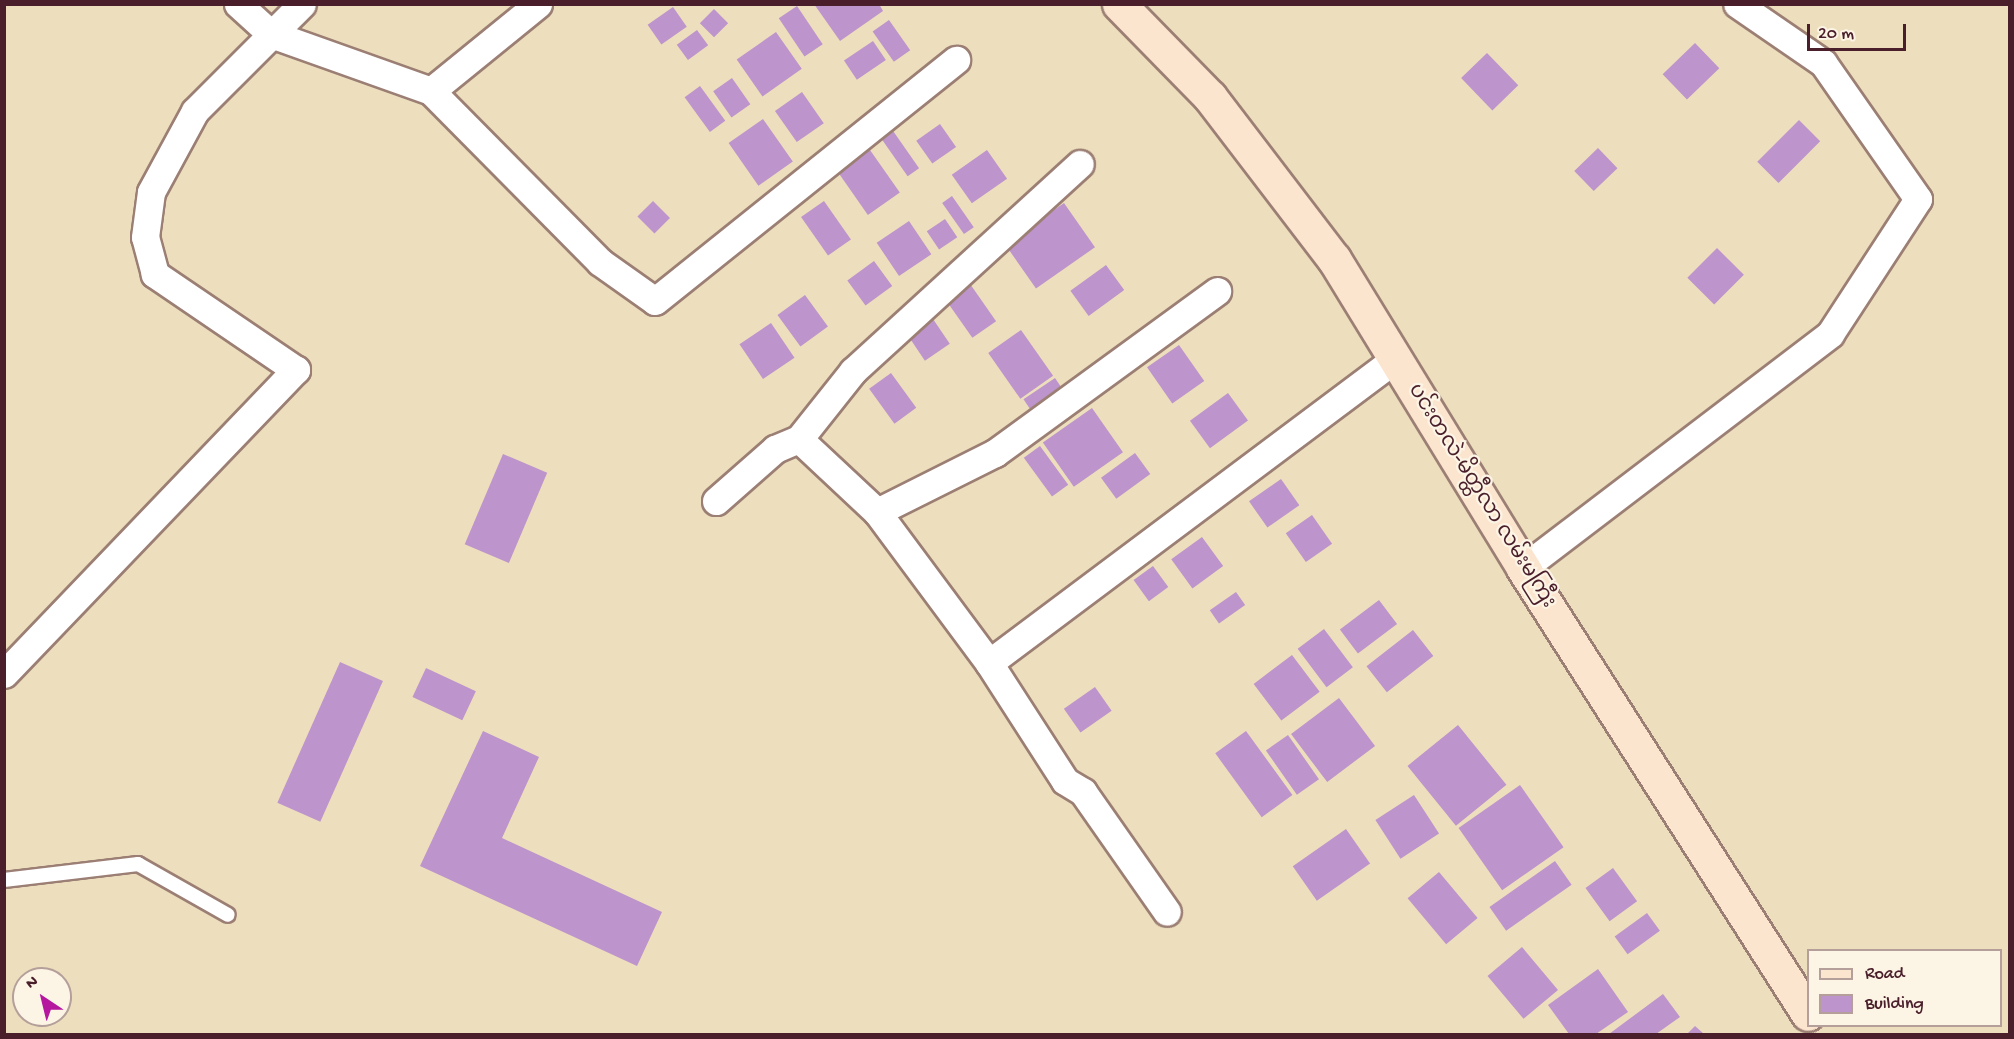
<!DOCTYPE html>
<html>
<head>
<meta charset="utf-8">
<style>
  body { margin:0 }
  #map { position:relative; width:2014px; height:1039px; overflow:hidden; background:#eddfbd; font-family:"Gochi Hand","Noto Sans Myanmar",sans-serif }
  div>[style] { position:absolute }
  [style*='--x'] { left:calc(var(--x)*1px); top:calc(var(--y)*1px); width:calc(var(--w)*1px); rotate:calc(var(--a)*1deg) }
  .building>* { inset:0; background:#bd94cb; transform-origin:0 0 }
  .roads { filter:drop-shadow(2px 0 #9c7f74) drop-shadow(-2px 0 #9c7f74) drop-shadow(0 2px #9c7f74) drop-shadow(0 -2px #9c7f74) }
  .lane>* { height:14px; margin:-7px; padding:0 7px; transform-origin:7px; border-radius:7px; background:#fff }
  .street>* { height:27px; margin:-13.5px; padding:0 13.5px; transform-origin:13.5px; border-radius:13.5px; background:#fff }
  .secondary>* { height:33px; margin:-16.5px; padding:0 16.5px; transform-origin:16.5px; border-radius:16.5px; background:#fbe5cf }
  span { translate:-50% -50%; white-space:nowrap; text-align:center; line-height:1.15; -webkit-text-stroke:4.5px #fcf5e5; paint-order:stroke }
  .street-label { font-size:21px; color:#4a1f2b }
  .frame { position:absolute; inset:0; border:6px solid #4a1f2b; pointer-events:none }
  .legend { position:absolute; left:1807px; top:949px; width:195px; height:78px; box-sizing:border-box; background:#fcf5e5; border:2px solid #b59f9b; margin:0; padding:8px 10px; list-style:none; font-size:18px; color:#4a1f2b }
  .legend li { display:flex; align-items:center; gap:12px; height:30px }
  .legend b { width:30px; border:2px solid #b59f9b }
  .north { position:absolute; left:12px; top:967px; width:60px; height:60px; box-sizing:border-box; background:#fcf5e5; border:2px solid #b59f9b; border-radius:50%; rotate:325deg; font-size:16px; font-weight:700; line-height:24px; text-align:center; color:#4a1f2b }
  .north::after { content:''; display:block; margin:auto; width:21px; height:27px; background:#b5179e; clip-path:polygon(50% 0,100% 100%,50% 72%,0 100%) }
  .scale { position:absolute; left:1807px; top:24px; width:99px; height:27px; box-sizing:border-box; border:3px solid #4a1f2b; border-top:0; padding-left:8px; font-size:18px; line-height:21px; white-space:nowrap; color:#4a1f2b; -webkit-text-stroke:4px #fcf5e5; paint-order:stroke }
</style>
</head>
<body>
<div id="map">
  <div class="building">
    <div style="clip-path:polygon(814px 4px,879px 4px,883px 11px,840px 41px)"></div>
    <div style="left:797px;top:6px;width:46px;height:22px;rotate:56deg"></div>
    <div style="left:673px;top:7px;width:24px;height:31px;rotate:55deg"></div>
    <div style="left:714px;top:9px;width:20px;height:20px;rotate:45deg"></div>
    <div style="left:889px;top:20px;width:37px;height:20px;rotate:55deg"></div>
    <div style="left:697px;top:30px;width:19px;height:25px;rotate:54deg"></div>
    <div style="left:776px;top:32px;width:45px;height:48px;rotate:55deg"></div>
    <div style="left:873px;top:41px;width:23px;height:35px;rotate:56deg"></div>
    <div style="left:1695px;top:43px;width:35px;height:45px;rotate:46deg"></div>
    <div style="left:1487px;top:53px;width:45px;height:36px;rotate:46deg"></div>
    <div style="left:732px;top:78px;width:32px;height:23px;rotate:55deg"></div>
    <div style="left:700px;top:86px;width:43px;height:19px;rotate:54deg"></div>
    <div style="left:802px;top:92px;width:38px;height:33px;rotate:55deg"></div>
    <div style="left:763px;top:119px;width:52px;height:42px;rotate:55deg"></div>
    <div style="left:1799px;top:120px;width:30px;height:59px;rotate:45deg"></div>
    <div style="left:940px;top:124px;width:28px;height:29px;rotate:55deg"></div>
    <div style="left:891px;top:128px;width:49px;height:14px;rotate:55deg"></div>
    <div style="left:1598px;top:148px;width:28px;height:33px;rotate:46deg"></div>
    <div style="left:870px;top:150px;width:52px;height:39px;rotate:55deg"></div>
    <div style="left:987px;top:150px;width:35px;height:43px;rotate:55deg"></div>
    <div style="left:952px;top:196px;width:38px;height:12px;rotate:55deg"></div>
    <div style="left:653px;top:201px;width:24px;height:22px;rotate:45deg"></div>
    <div style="left:824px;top:201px;width:47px;height:28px;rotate:55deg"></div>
    <div style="left:1064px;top:203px;width:54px;height:72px;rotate:55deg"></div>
    <div style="left:945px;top:219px;width:22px;height:22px;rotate:56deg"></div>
    <div style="left:909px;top:221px;width:40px;height:39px;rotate:56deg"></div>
    <div style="left:1717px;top:248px;width:38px;height:42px;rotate:45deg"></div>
    <div style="left:874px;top:261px;width:31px;height:33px;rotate:54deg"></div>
    <div style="left:1106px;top:265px;width:31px;height:44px;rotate:54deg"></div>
    <div style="left:968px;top:281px;width:49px;height:29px;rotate:55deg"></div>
    <div style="left:805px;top:295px;width:39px;height:34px;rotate:54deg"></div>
    <div style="left:933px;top:319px;width:30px;height:30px;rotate:56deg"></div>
    <div style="left:771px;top:323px;width:42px;height:38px;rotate:56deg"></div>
    <div style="left:1021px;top:330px;width:56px;height:40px;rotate:55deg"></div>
    <div style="left:1179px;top:345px;width:44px;height:39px;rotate:55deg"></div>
    <div style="left:891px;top:373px;width:43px;height:27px;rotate:54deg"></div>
    <div style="left:1055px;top:378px;width:22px;height:38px;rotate:56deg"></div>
    <div style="left:1228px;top:393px;width:34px;height:47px;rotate:54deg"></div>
    <div style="left:1092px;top:408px;width:54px;height:60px;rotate:55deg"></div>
    <div style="left:1040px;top:446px;width:48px;height:20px;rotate:54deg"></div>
    <div style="left:1135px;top:453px;width:26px;height:42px;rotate:54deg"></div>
    <div style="left:503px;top:454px;width:48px;height:98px;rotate:23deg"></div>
    <div style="left:1281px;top:479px;width:32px;height:39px;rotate:55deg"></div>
    <div style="left:1312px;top:515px;width:35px;height:32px;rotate:55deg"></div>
    <div style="left:1202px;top:537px;width:36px;height:38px;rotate:54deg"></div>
    <div style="left:1153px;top:566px;width:26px;height:24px;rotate:54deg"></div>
    <div style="left:1236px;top:592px;width:16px;height:32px;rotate:55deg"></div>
    <div style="left:1379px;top:600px;width:30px;height:49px;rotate:53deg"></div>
    <div style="left:1324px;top:629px;width:48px;height:33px;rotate:53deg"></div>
    <div style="left:1413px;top:630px;width:33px;height:59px;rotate:52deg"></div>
    <div style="left:1292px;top:655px;width:46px;height:48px;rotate:53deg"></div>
    <div style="left:340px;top:662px;width:47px;height:154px;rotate:24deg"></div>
    <div style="left:426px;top:668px;width:55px;height:32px;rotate:25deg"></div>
    <div style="left:1095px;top:687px;width:29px;height:38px;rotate:55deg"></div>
    <div style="left:1339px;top:698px;width:60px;height:60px;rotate:53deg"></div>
    <div style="left:1458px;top:725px;width:77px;height:65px;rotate:51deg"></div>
    <div style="clip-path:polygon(483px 731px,539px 757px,502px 838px,662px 912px,637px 966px,420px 866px)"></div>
    <div style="left:1246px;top:731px;width:79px;height:38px;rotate:54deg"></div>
    <div style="left:1288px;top:735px;width:54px;height:27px;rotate:55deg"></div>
    <div style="left:1520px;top:785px;width:76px;height:75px;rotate:55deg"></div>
    <div style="left:1414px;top:795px;width:46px;height:46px;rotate:57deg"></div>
    <div style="left:1346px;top:829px;width:42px;height:65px;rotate:55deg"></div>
    <div style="left:1555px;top:861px;width:29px;height:80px;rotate:55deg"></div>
    <div style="left:1613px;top:868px;width:41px;height:34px;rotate:54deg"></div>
    <div style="left:1439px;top:872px;width:60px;height:41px;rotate:50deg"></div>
    <div style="left:1647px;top:913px;width:22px;height:40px;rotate:54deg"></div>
    <div style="left:1522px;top:947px;width:56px;height:45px;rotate:50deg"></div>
    <div style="clip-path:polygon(1598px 969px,1628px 1012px,1596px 1034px,1569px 1034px,1548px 1005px)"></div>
    <div style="clip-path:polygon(1663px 994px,1680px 1017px,1656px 1034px,1609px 1034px)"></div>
    <div style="clip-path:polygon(1695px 1026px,1704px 1034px,1687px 1034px)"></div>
  </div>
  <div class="roads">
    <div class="lane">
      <div style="--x:4;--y:880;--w:135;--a:-6.8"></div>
      <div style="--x:138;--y:864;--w:103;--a:29.5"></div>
    </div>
    <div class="street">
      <div style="--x:238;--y:4;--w:45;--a:42.3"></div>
      <div style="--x:271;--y:34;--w:170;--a:19.6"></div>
      <div style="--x:431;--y:91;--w:138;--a:-39.1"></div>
      <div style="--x:431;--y:91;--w:240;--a:45.3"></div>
      <div style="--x:600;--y:262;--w:67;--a:35.3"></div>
      <div style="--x:655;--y:301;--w:386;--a:-38.7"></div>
      <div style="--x:799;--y:439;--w:107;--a:43.1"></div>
      <div style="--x:877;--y:512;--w:188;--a:53.4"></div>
      <div style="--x:989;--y:663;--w:140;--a:57.2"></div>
      <div style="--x:1065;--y:781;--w:21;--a:31"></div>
      <div style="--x:1083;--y:792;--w:146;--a:55"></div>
      <div style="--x:716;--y:501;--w:79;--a:-41.4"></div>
      <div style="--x:775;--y:449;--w:26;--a:-23"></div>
      <div style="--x:799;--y:439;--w:87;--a:-51.5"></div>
      <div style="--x:853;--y:371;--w:307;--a:-42.4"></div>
      <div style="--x:877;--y:512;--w:132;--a:-26.6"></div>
      <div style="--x:995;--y:453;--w:275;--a:-36.1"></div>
      <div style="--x:1523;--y:568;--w:386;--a:-37.3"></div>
      <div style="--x:1830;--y:334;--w:161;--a:-56.9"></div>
      <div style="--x:1918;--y:199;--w:166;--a:-124.9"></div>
      <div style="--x:1823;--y:63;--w:104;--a:-145.5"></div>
      <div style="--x:989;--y:663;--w:507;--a:-36.82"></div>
      <div style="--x:4;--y:674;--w:422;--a:-46.2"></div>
      <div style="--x:296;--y:370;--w:171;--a:-145.8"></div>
      <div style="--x:155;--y:274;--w:38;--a:-105"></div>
      <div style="--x:145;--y:237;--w:45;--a:-82.4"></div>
      <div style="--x:151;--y:192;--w:92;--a:-61.5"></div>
      <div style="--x:195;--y:111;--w:151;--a:-45"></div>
    </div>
    <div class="secondary">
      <div style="--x:1119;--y:4;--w:130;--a:45.6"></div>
      <div style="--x:1210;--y:97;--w:204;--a:52.6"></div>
      <div style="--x:1334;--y:259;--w:362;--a:58.5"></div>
      <div style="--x:1523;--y:568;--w:529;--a:57.42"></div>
    </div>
  </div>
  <div class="street-label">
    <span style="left:1480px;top:497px;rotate:58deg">ပင်းတလဲ-မိတ္ထီလာ လမ်းမကြီး</span>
  </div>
  <div class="frame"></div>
  <ul class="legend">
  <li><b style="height:8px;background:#fbe5cf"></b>Road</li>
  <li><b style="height:16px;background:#bd94cb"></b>Building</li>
  </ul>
  <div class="north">N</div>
  <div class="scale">20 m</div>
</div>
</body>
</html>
